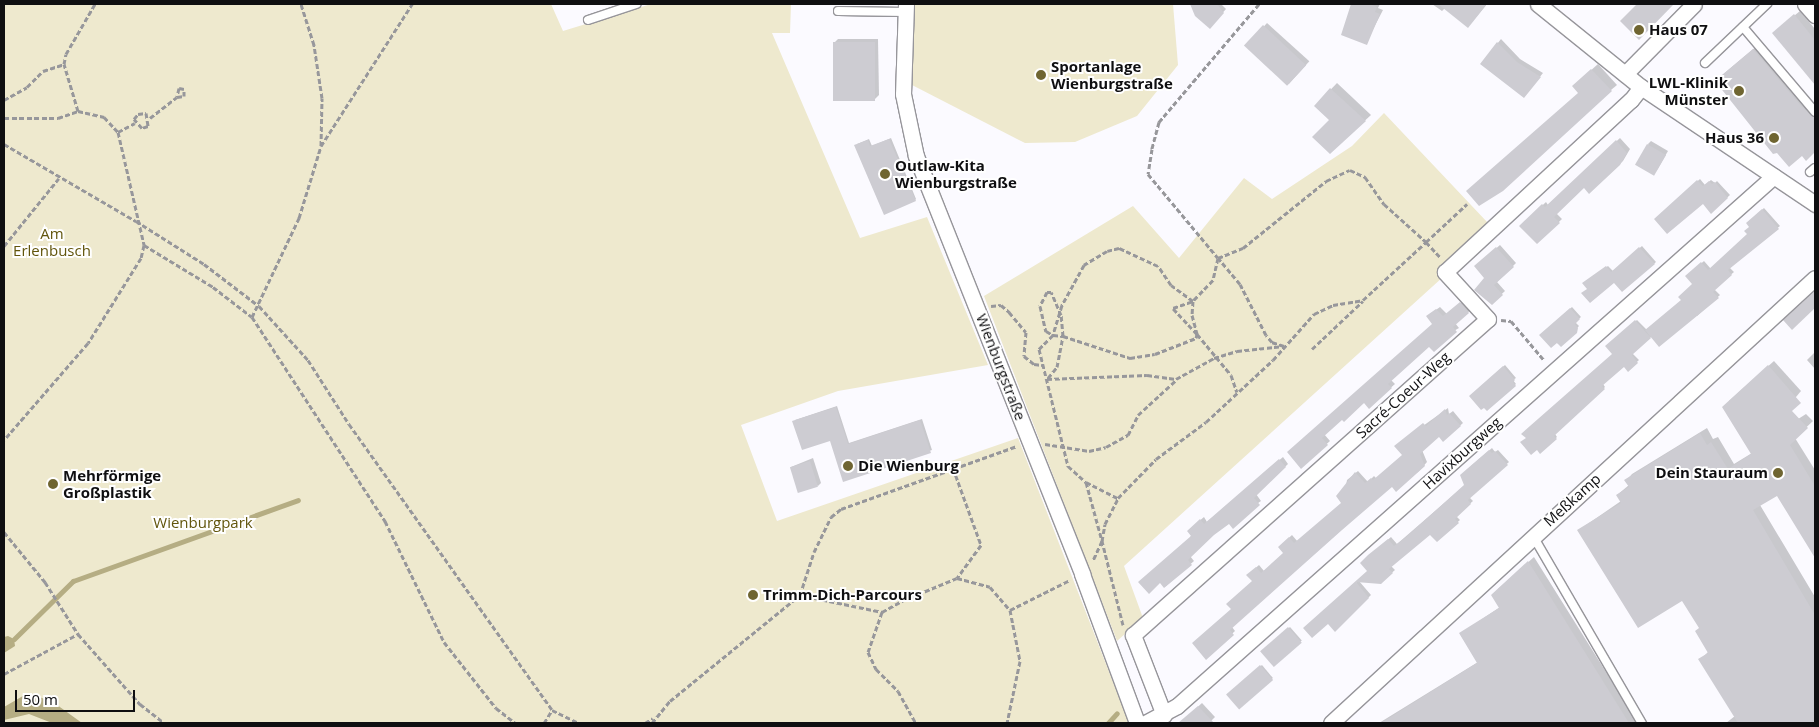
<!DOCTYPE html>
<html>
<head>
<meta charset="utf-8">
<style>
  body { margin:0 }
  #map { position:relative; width:1819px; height:727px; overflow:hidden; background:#fbfaff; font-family:"Open Sans",sans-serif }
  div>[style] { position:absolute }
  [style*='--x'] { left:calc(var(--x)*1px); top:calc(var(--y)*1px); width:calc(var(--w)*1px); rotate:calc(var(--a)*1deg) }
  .green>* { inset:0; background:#eee9ce }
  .water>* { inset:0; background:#b5ad83 }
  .shadow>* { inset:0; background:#0003; transform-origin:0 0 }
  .stream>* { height:5px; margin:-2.5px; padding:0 2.5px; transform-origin:2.5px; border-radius:2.5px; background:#b5ad83 }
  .building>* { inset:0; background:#cdccd2; transform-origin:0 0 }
  .path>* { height:3px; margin-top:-1.5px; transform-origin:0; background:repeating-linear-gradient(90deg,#97979b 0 5px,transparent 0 7.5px) }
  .roads { filter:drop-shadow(1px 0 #96959a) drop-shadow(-1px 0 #96959a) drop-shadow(0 1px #96959a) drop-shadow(0 -1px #96959a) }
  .lane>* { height:8px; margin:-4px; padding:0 4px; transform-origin:4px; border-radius:4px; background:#fff }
  .street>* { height:15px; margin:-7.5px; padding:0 7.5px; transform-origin:7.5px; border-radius:7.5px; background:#fff }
  .dots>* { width:14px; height:14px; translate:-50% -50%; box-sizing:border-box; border:2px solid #fff; border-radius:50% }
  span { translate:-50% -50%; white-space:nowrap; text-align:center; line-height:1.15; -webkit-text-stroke:4px #fff; paint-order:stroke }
  .poi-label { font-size:15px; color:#0f0f11; font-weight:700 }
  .left { translate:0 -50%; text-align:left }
  .right { translate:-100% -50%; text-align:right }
  .park-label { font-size:15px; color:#62550c }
  .street-label { font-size:15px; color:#0f0f11 }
  .frame { position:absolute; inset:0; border:5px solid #0f0f11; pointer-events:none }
  .scale { position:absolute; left:15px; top:690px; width:120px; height:22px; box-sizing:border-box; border:2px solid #0f0f11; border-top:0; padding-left:6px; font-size:15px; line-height:18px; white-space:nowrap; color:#0f0f11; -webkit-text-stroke:4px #fff; paint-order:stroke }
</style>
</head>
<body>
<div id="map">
  <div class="green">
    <div style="clip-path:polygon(4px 4px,551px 4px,563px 31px,651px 4px,841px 4px,791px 4px,790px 33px,772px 33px,860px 238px,927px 217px,988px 365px,838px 391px,741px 425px,777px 521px,1018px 438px,1129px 723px,4px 723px)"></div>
    <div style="clip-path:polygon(914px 4px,1173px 4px,1178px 65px,1137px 116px,1075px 142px,1025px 143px,912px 85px)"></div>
    <div style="clip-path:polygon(1384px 113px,1488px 223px,1437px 270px,1443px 277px,1124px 566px,1143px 618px,1117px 641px,984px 296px,1133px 206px,1179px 258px,1244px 178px,1272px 199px,1352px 146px)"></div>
  </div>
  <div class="water">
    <div style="clip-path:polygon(8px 636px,14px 639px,15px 646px,4px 653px,4px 637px)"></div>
    <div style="clip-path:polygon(28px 693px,53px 702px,82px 723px,52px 723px,29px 714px,4px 720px,4px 707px)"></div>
  </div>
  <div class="shadow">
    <div style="clip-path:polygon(1191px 4px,1221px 4px,1226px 9px,1210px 27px,1196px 16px)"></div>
    <div style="clip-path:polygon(1354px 4px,1380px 4px,1378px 8px,1383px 10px,1366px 43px,1343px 34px)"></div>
    <div style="clip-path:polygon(1432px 4px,1487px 4px,1472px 22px,1445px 8px,1442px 11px)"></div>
    <div style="clip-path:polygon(1800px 11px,1815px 29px,1815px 83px,1773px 33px)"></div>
    <div style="left:1267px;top:23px;width:57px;height:31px;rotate:42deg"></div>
    <div style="clip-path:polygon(838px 39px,878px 39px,879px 95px,875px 99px,834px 43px)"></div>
    <div style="clip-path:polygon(1501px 39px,1520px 59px,1543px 73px,1527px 93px,1482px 63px)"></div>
    <div style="clip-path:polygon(1758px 45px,1815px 110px,1815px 151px,1806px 159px,1802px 154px,1777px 151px,1721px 76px)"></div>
    <div style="clip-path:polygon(1598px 64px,1617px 85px,1611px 90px,1579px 92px,1579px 81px)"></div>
    <div style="clip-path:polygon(1337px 83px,1371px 115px,1330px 153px,1330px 120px,1315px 106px)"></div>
    <div style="clip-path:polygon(891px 138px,916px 199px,915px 200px,857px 144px,869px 139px,872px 146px)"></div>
    <div style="clip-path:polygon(1620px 138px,1630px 149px,1623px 161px,1589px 192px,1584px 186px,1556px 213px,1562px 219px,1537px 243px,1521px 226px,1546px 202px,1548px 205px)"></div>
    <div style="clip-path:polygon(1651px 141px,1668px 151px,1657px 170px,1648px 144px)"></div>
    <div style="clip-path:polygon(1700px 179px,1705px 185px,1711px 180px,1715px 183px,1717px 181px,1730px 195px,1711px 212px,1703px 203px,1656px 219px)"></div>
    <div style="clip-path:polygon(1764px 208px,1780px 226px,1729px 267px,1734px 272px,1714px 289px,1720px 295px,1697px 316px,1695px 314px,1652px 336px,1632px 353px,1639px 360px,1628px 370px,1624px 366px,1603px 384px,1605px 387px,1555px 434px,1557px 437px,1540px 452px,1614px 354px,1608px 345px,1637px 320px,1647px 330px,1683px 300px,1694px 284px,1687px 276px,1704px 261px,1711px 269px,1749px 234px,1751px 226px,1747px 223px)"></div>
    <div style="clip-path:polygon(1500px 245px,1516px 263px,1497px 282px,1505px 291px,1492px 303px,1476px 290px,1486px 278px,1476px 266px)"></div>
    <div style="clip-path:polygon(1642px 246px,1656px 262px,1623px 290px,1615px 281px,1589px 288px,1584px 283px,1608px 266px,1613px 271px)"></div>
    <div style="clip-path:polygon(1464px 300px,1472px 309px,1455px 323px,1459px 328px,1429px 345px,1391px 380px,1395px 384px,1369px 407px,1365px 402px,1342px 418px,1324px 434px,1330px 441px,1301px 467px,1288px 452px,1434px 324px,1430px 314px,1440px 307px,1447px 314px)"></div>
    <div style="clip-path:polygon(1572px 307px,1581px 317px,1575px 322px,1579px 326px,1561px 345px,1541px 335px)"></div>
    <div style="clip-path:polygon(1815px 352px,1815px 369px,1807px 360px)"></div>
    <div style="clip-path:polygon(1774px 361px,1801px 391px,1796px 397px,1729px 401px)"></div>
    <div style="clip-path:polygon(1505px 365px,1516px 378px,1513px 380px,1516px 384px,1487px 410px,1470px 396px)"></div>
    <div style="clip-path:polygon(837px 406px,849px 443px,922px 419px,932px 450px,844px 480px,831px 439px,795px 420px)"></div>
    <div style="clip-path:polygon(1448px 408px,1449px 414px,1453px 411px,1463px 423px,1444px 440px,1439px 436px,1422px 450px,1427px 462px,1418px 472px,1392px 485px,1232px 627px,1235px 631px,1206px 658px,1232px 609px,1253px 581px,1251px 572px,1259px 565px,1264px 571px,1285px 553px,1279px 547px,1292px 535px,1298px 542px,1343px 502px,1347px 480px,1358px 471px,1368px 482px,1374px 476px,1377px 479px,1403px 455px,1395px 446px)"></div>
    <div style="clip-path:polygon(1806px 414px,1813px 421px,1795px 438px,1815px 470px,1815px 555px,1777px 494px,1760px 505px,1815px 597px,1815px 723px,1726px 723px,1735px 716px,1700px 660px,1709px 651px,1700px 627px,1682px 599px,1579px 530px,1621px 501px,1617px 495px,1629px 485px,1626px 481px,1632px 474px,1707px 428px,1713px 439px,1718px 437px,1734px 464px,1752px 453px,1757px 445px)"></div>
    <div style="clip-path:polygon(1492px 448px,1495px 452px,1498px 450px,1509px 462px,1469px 497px,1473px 501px,1456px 516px,1460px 520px,1437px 540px,1430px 533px,1391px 566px,1395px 570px,1381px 582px,1359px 581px,1371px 595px,1335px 630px,1328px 622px,1305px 628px,1369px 571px,1372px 553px,1391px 537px,1397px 544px,1465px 485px,1471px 466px)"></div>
    <div style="clip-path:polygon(1283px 457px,1288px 464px,1256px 494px,1261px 501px,1214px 534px,1190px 556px,1194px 561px,1165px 587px,1198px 522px,1204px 517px,1207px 522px)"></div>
    <div style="clip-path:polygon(813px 458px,821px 483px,818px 486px,791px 467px)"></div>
    <div style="clip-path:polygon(1534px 557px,1638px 723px,1379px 723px,1478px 662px,1460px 634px,1500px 607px,1498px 589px)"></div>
    <div style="left:1290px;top:627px;width:18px;height:37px;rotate:49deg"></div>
    <div style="left:1262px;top:665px;width:17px;height:45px;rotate:50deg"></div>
    <div style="clip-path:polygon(1202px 703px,1215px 717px,1209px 723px,1180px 723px)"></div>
  </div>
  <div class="stream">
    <div style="--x:14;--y:639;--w:83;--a:-44.5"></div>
    <div style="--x:73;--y:581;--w:239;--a:-19.8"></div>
    <div style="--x:1108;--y:723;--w:13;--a:-48"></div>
  </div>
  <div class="building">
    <div style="clip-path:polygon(1190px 4px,1217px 4px,1224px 13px,1210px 29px,1195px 16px)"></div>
    <div style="clip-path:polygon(1351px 4px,1369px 4px,1377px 7px,1375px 12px,1380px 14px,1367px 45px,1341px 35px)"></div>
    <div style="clip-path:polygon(1438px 4px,1487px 4px,1468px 28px)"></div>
    <div style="clip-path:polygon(1637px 4px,1674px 4px,1639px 40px,1620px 21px)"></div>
    <div style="clip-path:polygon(1794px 14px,1815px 40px,1815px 85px,1772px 33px)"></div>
    <div style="left:1263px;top:25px;width:59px;height:28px;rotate:43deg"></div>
    <div style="left:833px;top:42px;width:42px;height:59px"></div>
    <div style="clip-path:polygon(1497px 42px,1517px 62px,1541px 77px,1524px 98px,1480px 64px)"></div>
    <div style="clip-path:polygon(1753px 49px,1802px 107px,1815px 118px,1815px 152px,1806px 161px,1802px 156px,1789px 167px,1777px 153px,1773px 154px,1715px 81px)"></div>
    <div style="clip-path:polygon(1591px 69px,1612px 91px,1503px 191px,1479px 206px,1466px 191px,1578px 93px,1572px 86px)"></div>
    <div style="clip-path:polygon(1330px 88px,1366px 121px,1330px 154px,1312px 137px,1329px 120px,1314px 106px)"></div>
    <div style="clip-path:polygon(889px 139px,916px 201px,884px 215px,854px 145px,868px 140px,870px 146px)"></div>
    <div style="clip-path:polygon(1616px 140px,1627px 153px,1620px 165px,1589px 194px,1584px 188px,1554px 217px,1560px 223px,1537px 244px,1519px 226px,1542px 204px,1545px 207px)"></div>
    <div style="left:1647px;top:144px;width:22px;height:24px;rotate:30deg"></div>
    <div style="clip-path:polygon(1697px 180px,1703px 186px,1709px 181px,1712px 184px,1715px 182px,1728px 198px,1711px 214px,1703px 204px,1667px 234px,1654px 219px)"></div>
    <div style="clip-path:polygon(1762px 209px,1779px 229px,1728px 270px,1732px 275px,1713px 292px,1719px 298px,1659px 347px,1645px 330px,1681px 300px,1678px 297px,1692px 284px,1685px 276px,1701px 262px,1708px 270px,1747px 234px,1744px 231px,1749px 227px,1746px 223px)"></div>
    <div style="clip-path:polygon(1496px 247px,1514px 267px,1494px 285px,1503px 295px,1492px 305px,1474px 290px,1484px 278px,1474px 266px)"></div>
    <div style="clip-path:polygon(1639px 247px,1655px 264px,1622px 292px,1614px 283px,1590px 303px,1581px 293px,1587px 289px,1582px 283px,1606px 266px,1611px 272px)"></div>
    <div style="clip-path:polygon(1815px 291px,1815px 308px,1792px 330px,1783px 320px)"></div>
    <div style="clip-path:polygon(1460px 302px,1469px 313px,1453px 327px,1457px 332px,1434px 352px,1429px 347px,1388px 384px,1392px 388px,1369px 409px,1364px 403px,1344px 422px,1342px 420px,1322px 438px,1328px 445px,1301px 469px,1287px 452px,1432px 324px,1426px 316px,1436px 309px,1443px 316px)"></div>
    <div style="clip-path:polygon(1570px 308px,1580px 319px,1575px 324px,1578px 328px,1577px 333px,1561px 347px,1557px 343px,1551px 348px,1539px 335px)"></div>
    <div style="clip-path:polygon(1635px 320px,1651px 338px,1632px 355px,1638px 363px,1628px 372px,1624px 367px,1602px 386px,1605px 389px,1554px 436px,1557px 439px,1540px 454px,1537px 450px,1531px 455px,1520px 442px,1526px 438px,1521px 434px,1612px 354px,1605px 346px)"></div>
    <div style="clip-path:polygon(1768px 365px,1801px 403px,1792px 411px,1808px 428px,1790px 445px,1815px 486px,1815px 558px,1777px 496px,1753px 510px,1815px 615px,1815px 723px,1738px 723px,1698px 659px,1708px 653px,1695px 631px,1699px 628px,1682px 601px,1638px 628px,1577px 530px,1621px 503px,1616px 495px,1629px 487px,1624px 480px,1700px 433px,1707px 445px,1711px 442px,1728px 469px,1751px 454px,1722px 407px)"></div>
    <div style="clip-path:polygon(1503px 366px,1515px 380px,1513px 382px,1516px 386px,1487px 411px,1484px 408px,1481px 410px,1469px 396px)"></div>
    <div style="clip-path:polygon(836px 407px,848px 444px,920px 420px,931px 453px,843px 482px,830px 441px,802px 450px,792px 421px)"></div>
    <div style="clip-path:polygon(1445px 409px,1447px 415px,1449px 413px,1461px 426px,1443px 442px,1439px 437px,1420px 454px,1425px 466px,1396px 492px,1392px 487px,1342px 530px,1230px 630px,1234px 635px,1206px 660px,1192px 643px,1231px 609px,1226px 604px,1252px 581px,1246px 575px,1256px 567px,1261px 573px,1283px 553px,1278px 547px,1289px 537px,1294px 543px,1341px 503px,1336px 496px,1355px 472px,1365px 483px,1371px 478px,1373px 480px,1402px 455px,1394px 446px,1423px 423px,1426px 426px)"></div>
    <div style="clip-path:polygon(1489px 450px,1492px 453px,1495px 451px,1508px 465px,1468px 500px,1471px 504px,1455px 519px,1459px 523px,1437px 542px,1430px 535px,1389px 569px,1393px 573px,1381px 584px,1356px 582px,1369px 598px,1335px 632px,1328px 624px,1312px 638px,1303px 628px,1367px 571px,1360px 563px,1368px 555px,1388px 539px,1394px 546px,1405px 538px,1464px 485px,1460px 475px)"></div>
    <div style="clip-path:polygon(1279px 459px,1286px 467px,1254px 498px,1260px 505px,1233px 529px,1229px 524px,1214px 535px,1188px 560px,1192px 565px,1164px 588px,1160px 583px,1149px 594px,1138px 582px,1191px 536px,1187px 531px,1200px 519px,1204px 524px)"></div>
    <div style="left:810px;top:461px;width:27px;height:21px;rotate:73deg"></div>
    <div style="clip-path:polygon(1528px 561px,1629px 723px,1381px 723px,1477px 663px,1459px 633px,1499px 608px,1491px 595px)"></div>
    <div style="left:1288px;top:627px;width:21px;height:37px;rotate:49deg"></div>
    <div style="left:1260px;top:665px;width:20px;height:45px;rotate:49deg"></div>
    <div style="clip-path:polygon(1198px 706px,1214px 723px,1178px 723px)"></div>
  </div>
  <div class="path">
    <div style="--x:1259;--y:4;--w:155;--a:130.3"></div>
    <div style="--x:1159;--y:122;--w:28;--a:105"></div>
    <div style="--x:1152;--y:149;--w:25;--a:99"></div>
    <div style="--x:1148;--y:174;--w:109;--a:50.2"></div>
    <div style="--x:1218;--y:258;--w:27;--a:-22"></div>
    <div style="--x:1243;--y:248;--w:107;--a:-38.9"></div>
    <div style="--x:1326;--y:181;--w:26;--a:-25"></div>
    <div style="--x:1350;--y:170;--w:17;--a:25"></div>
    <div style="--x:1365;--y:177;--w:33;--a:55"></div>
    <div style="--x:1384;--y:204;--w:57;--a:42.1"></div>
    <div style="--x:1426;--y:242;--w:56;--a:-42.8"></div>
    <div style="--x:4;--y:100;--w:26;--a:-29"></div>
    <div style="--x:27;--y:87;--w:23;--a:-45"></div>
    <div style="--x:43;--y:71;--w:22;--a:-18"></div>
    <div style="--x:78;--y:111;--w:49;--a:-106.6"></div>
    <div style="--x:64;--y:64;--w:10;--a:-79"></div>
    <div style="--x:66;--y:54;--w:58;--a:-59.9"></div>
    <div style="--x:146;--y:113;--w:13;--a:81"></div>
    <div style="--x:148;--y:126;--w:6;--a:162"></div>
    <div style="--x:142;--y:128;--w:12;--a:-132"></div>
    <div style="--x:134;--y:119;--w:6;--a:-51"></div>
    <div style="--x:138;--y:114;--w:8;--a:-7"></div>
    <div style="--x:4;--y:118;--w:54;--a:0"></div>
    <div style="--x:58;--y:118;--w:21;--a:-19"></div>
    <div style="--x:78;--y:111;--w:27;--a:13"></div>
    <div style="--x:104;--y:117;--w:21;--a:47"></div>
    <div style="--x:118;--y:132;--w:116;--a:77"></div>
    <div style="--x:144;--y:245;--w:13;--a:103"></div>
    <div style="--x:141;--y:258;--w:100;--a:121.9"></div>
    <div style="--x:88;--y:343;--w:128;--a:130.9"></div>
    <div style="--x:150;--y:118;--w:34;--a:-38"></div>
    <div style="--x:177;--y:97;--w:7;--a:-8"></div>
    <div style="--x:184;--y:96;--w:7;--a:-90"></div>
    <div style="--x:184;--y:89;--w:5;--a:-169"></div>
    <div style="--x:179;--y:88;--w:9;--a:103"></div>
    <div style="--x:118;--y:132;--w:19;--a:-28"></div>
    <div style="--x:4;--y:144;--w:153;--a:30.3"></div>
    <div style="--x:136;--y:221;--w:80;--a:32.3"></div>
    <div style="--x:204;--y:264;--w:69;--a:37.4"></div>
    <div style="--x:259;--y:306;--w:73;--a:47.8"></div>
    <div style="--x:308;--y:360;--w:76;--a:57.4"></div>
    <div style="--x:349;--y:424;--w:351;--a:54.6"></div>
    <div style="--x:552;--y:710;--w:30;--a:26"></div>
    <div style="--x:321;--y:146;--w:169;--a:-57.3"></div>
    <div style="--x:144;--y:245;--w:81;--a:31.3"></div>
    <div style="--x:213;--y:287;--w:49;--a:37.6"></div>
    <div style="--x:252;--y:317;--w:244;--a:56.9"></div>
    <div style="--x:385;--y:521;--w:135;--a:64"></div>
    <div style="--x:444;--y:642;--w:84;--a:51.8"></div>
    <div style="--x:496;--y:708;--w:24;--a:38"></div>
    <div style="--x:4;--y:246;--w:87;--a:-51"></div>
    <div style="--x:991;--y:306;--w:10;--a:-6"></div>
    <div style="--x:1001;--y:305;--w:11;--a:41"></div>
    <div style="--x:1009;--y:312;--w:26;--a:50"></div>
    <div style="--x:1026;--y:332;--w:24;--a:95"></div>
    <div style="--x:1024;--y:356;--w:13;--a:39"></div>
    <div style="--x:1034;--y:364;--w:8;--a:7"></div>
    <div style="--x:252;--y:317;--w:110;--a:-64.6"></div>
    <div style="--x:299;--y:218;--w:75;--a:-73"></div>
    <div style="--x:321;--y:146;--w:48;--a:-88.8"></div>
    <div style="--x:322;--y:98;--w:54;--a:-98.6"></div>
    <div style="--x:314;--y:45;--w:43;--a:-107.6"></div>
    <div style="--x:1501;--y:320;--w:10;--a:6"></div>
    <div style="--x:1511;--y:321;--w:51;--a:49.8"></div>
    <div style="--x:1312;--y:349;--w:70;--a:-43.3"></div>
    <div style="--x:1048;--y:378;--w:14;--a:-51"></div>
    <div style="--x:1057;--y:367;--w:32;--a:-79"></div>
    <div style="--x:1063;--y:336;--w:21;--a:-95"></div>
    <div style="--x:1061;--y:315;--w:25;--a:-113"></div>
    <div style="--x:1051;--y:292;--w:4;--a:180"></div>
    <div style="--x:1047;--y:292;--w:16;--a:117"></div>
    <div style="--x:1040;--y:306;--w:26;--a:77"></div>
    <div style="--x:1046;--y:331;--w:8;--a:30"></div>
    <div style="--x:1053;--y:335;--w:10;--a:6"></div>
    <div style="--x:1063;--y:336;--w:71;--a:18.2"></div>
    <div style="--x:1130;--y:358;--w:25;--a:-9"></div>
    <div style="--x:1155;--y:354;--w:44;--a:-21.3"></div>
    <div style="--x:1196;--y:338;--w:4;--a:-76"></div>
    <div style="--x:1197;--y:334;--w:35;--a:-133"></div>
    <div style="--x:1173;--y:308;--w:21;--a:-19"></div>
    <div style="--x:1193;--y:301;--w:14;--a:94"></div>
    <div style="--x:1192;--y:315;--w:20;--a:75"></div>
    <div style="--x:1197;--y:334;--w:53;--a:50.3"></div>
    <div style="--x:1231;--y:375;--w:18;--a:71"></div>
    <div style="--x:1047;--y:379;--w:100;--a:-2.3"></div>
    <div style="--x:1147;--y:375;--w:29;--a:8"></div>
    <div style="--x:1176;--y:379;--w:43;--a:-28.9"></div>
    <div style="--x:1214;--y:358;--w:24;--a:-17"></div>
    <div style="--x:1237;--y:351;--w:47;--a:-6.1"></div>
    <div style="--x:1284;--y:346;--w:13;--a:-162"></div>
    <div style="--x:1272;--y:342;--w:9;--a:-131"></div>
    <div style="--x:1266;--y:335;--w:57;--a:-117"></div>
    <div style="--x:1240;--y:284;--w:34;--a:-130"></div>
    <div style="--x:1218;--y:258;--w:23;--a:103"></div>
    <div style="--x:1213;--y:280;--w:29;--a:134"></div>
    <div style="--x:1193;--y:301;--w:27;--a:-144"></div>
    <div style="--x:1171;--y:285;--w:23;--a:-124"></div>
    <div style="--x:1158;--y:266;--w:43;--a:-155.2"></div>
    <div style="--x:1119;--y:248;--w:12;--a:166"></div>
    <div style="--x:1107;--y:251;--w:27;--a:149"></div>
    <div style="--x:1084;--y:265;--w:46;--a:118.8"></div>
    <div style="--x:1062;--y:305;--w:31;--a:107"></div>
    <div style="--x:1053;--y:335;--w:20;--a:135"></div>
    <div style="--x:1039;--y:349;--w:121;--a:76.1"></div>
    <div style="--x:1068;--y:466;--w:24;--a:42"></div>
    <div style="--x:1086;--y:482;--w:61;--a:74.8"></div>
    <div style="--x:1102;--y:541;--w:21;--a:115"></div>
    <div style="--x:1045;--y:444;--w:45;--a:9"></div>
    <div style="--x:1089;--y:451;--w:17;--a:-13"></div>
    <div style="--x:1106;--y:447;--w:25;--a:-29"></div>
    <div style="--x:1128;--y:435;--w:22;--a:-63"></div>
    <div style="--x:1138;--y:415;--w:52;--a:-42.6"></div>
    <div style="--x:953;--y:468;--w:82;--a:70"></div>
    <div style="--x:981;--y:545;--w:41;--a:126"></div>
    <div style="--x:1086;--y:482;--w:36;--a:27"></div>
    <div style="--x:4;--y:532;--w:65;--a:50.6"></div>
    <div style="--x:45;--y:582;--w:62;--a:57.6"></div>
    <div style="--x:78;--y:634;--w:94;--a:48.5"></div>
    <div style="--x:140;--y:704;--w:31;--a:38"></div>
    <div style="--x:800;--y:595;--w:45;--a:-72"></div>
    <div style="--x:814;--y:552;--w:39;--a:-64"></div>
    <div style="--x:831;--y:517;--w:13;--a:-39"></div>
    <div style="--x:841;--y:509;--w:187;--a:-19.7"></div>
    <div style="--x:1010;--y:610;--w:67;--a:-26.6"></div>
    <div style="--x:882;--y:612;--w:42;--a:109.3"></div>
    <div style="--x:868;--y:652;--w:19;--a:65"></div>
    <div style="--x:876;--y:669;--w:31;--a:45"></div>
    <div style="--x:898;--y:691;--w:37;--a:61"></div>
    <div style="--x:1123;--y:625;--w:87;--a:-104"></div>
    <div style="--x:1102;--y:541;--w:17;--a:-80"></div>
    <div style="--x:1105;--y:524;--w:29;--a:-63"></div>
    <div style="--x:1118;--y:498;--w:54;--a:-45.7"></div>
    <div style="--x:1156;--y:459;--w:62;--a:-36.5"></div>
    <div style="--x:1206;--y:422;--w:91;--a:-42.8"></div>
    <div style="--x:1273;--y:360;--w:62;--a:-48.3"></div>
    <div style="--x:1314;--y:314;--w:21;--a:-25"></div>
    <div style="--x:1333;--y:305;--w:30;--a:-9"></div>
    <div style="--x:1363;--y:300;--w:86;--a:-42.6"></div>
    <div style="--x:1426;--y:242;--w:22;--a:47"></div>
    <div style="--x:4;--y:674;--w:84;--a:-28.4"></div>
    <div style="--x:544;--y:723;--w:15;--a:-58"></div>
    <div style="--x:645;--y:723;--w:9;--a:-32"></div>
    <div style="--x:652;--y:723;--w:28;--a:-51"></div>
    <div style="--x:670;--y:701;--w:168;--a:-39.2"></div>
    <div style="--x:800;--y:595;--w:84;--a:11.7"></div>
    <div style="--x:882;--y:612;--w:25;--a:-29"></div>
    <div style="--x:904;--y:600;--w:57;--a:-22.5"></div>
    <div style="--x:957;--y:578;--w:34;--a:15"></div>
    <div style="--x:990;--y:587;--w:30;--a:49"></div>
    <div style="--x:1010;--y:610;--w:52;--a:78.9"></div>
    <div style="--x:1020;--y:661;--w:63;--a:101.8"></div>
  </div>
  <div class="roads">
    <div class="lane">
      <div style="--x:838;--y:11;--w:68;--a:0.8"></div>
      <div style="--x:588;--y:20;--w:51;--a:-18.4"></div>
      <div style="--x:1743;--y:27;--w:111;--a:49.7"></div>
      <div style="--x:1705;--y:63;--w:86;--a:-43.6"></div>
      <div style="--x:1810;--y:172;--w:6;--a:-39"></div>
      <div style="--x:1533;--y:536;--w:216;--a:59.8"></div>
    </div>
    <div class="street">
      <div style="--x:906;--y:4;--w:90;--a:91.9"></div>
      <div style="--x:903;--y:94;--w:63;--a:78.2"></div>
      <div style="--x:916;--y:156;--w:450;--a:68.3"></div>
      <div style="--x:1082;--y:574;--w:159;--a:69.7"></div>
      <div style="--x:1538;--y:4;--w:132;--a:38.9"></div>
      <div style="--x:1641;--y:87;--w:210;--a:33.9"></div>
      <div style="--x:1805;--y:4;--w:15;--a:48"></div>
      <div style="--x:1625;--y:74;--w:98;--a:-45.4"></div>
      <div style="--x:1164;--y:715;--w:86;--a:-111.2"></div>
      <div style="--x:1133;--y:635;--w:475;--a:-41.7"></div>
      <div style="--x:1488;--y:319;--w:64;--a:-132.5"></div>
      <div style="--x:1445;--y:272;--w:253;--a:-42.8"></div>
      <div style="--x:1631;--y:100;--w:16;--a:-52"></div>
      <div style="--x:1145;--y:723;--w:36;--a:-28"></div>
      <div style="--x:1177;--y:706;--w:798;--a:-41.6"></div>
      <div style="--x:1331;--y:723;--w:657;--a:-42.6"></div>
    </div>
  </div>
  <div class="dots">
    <div style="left:1639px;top:30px;background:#6f6531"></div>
    <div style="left:1041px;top:75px;background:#6f6531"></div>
    <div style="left:1739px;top:91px;background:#6f6531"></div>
    <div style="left:1774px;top:138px;background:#6f6531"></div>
    <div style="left:885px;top:174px;background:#6f6531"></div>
    <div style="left:848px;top:466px;background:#6f6531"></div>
    <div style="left:1778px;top:473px;background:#6f6531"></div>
    <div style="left:53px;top:484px;background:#6f6531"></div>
    <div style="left:753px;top:595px;background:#6f6531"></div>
  </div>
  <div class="poi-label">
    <span class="left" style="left:1649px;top:30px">Haus 07</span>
    <span class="left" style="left:1051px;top:75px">Sportanlage<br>Wienburgstraße</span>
    <span class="right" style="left:1728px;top:91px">LWL-Klinik<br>Münster</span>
    <span class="right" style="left:1764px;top:138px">Haus 36</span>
    <span class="left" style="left:895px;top:174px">Outlaw-Kita<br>Wienburgstraße</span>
    <span class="left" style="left:858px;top:466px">Die Wienburg</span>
    <span class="right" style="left:1768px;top:473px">Dein Stauraum</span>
    <span class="left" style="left:63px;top:484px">Mehrförmige<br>Großplastik</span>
    <span class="left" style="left:763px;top:595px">Trimm-Dich-Parcours</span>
  </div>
  <div class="park-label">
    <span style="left:52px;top:242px">Am<br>Erlenbusch</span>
    <span style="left:203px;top:523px">Wienburgpark</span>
  </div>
  <div class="street-label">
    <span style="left:1001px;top:367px;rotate:69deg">Wienburgstraße</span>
    <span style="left:1403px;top:395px;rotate:-42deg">Sacré-Coeur-Weg</span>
    <span style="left:1462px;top:453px;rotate:-42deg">Havixburgweg</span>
    <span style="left:1572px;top:500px;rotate:-42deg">Meßkamp</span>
  </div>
  <div class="frame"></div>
  <div class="scale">50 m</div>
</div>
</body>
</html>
